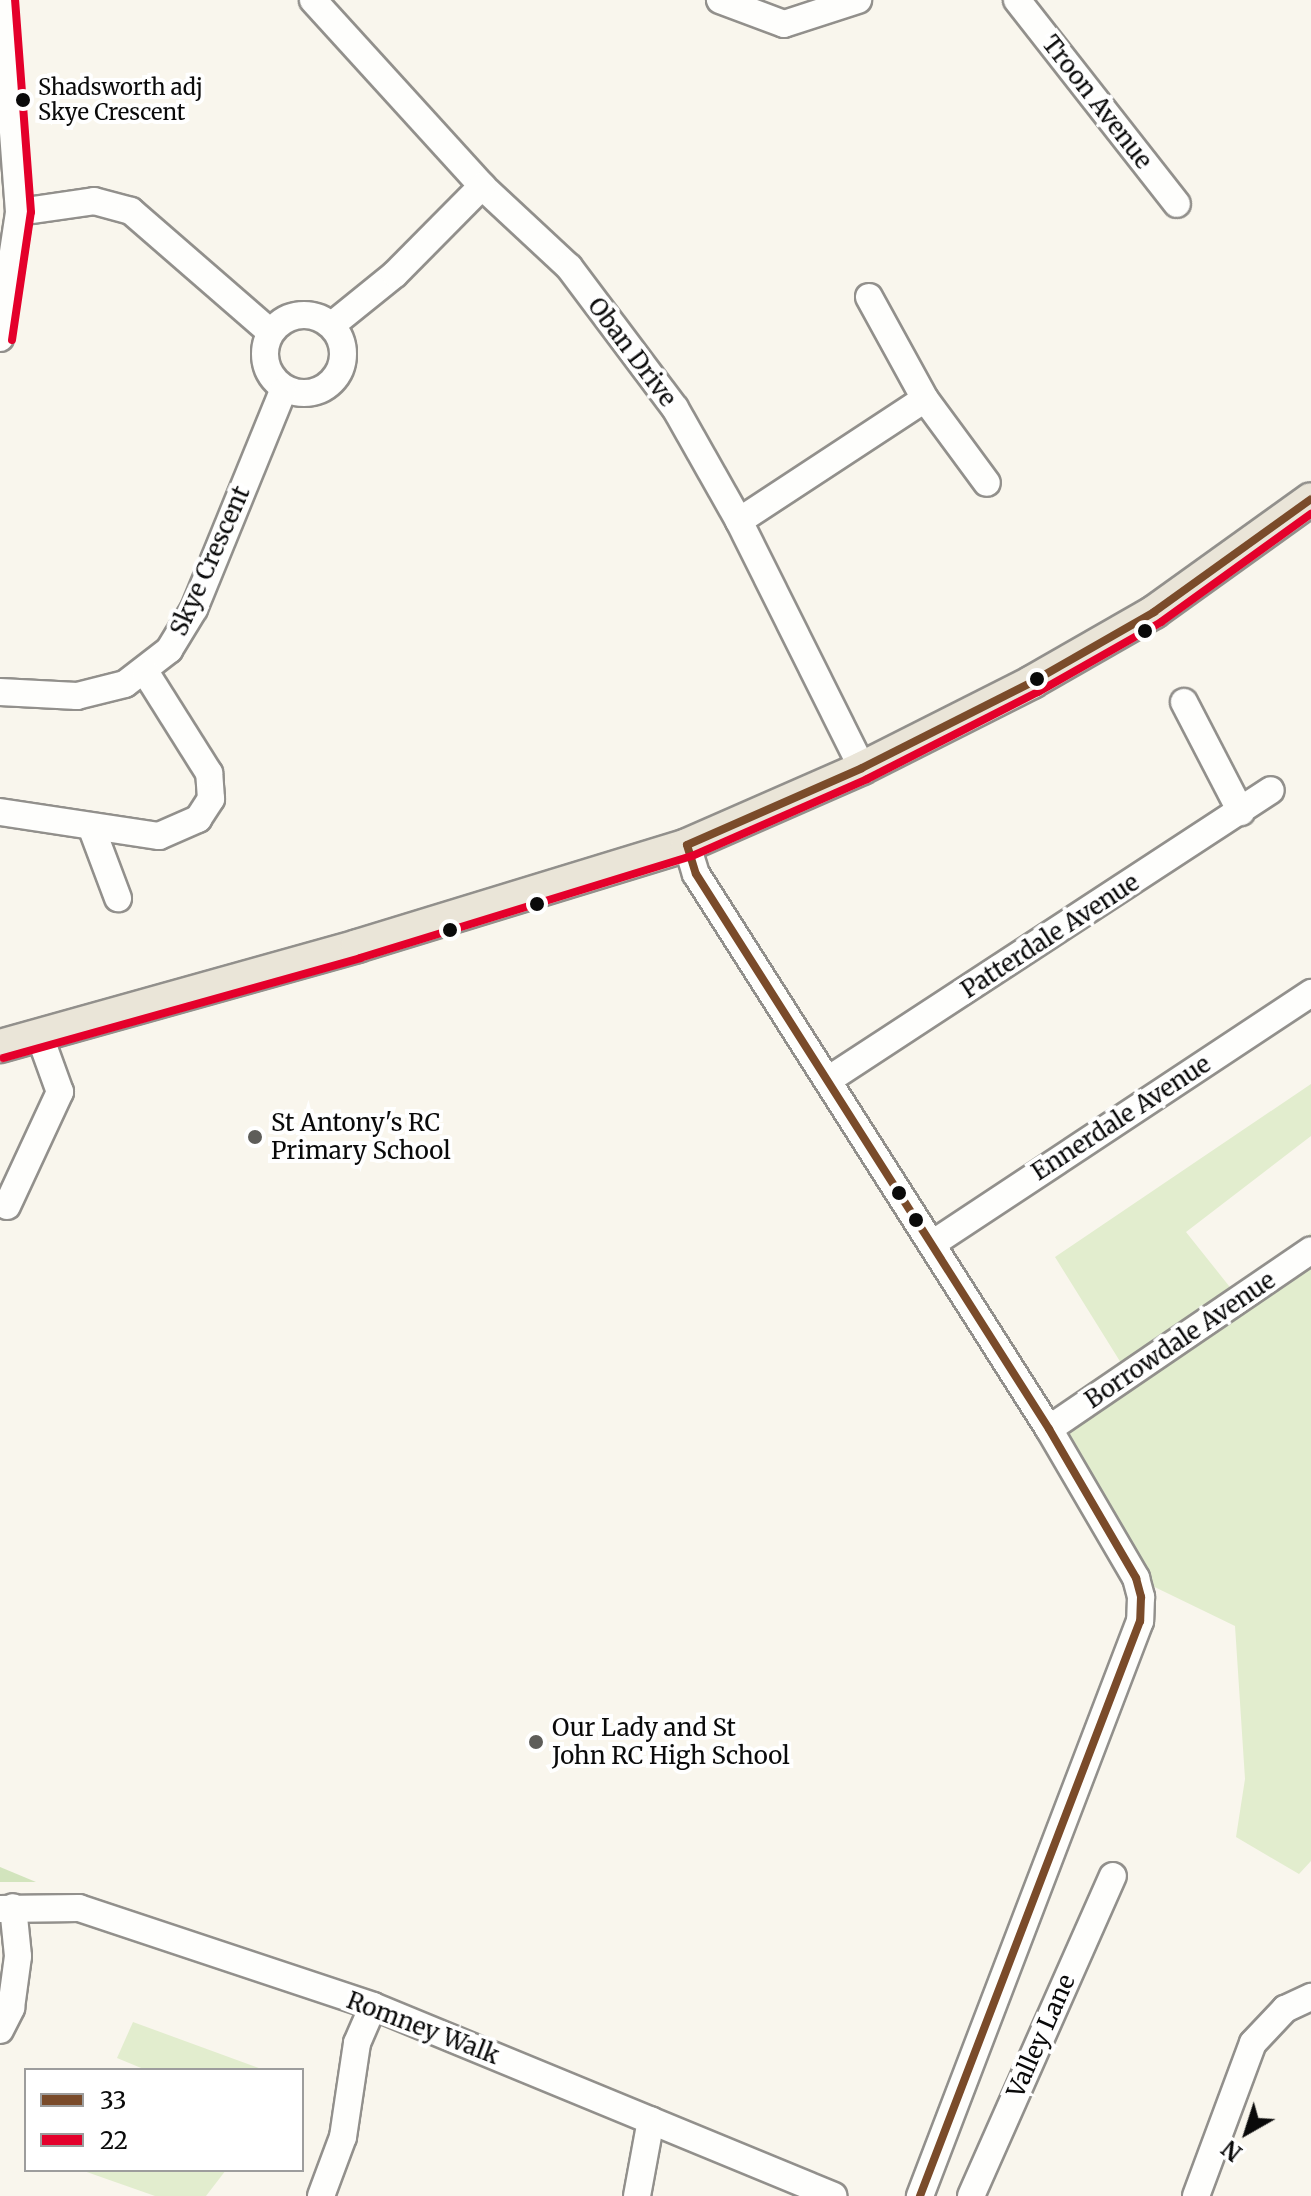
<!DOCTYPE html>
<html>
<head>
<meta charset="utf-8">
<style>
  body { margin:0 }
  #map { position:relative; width:1311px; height:2196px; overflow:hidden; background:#f9f6ed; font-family:Merriweather,serif }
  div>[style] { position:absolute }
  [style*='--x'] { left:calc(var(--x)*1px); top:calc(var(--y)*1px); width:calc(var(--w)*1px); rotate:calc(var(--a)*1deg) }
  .green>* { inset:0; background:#e2edce }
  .forest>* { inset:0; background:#d2e4bd }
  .roads { filter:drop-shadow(2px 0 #92908c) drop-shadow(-2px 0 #92908c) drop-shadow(0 2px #92908c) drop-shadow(0 -2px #92908c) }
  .minor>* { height:26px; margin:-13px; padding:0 13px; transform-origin:13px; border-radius:13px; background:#fefefc }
  .minor>.ring { margin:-13px; padding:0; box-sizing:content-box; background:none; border:26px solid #fefefc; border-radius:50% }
  .major>* { height:32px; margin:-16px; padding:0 16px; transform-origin:16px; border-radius:16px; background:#eae5d8 }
  .bus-1>* { height:8px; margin:-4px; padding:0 4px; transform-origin:4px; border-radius:4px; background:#7a4b2a }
  .bus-2>* { height:8px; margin:-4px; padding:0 4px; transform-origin:4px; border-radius:4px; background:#e4002b }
  .dots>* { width:22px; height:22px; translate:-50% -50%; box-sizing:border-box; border:4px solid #fff; border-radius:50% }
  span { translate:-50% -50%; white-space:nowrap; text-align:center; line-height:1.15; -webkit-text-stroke:8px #fff; paint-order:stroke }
  .bus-label { font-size:22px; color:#0a0a0a }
  .left { translate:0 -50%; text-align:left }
  .street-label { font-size:24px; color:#0a0a0a }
  .poi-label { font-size:24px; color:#0a0a0a }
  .legend { position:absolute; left:24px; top:2068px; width:280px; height:104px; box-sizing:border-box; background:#fff; border:2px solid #9d9d9d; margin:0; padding:10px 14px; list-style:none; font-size:24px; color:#0a0a0a }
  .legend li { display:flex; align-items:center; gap:16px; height:40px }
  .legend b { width:40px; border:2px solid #9d9d9d }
  .north { position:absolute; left:1207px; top:2092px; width:80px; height:80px; -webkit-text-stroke:6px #fff; paint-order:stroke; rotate:219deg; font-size:22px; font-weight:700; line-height:32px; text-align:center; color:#0a0a0a }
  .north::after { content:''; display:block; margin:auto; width:28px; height:36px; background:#0a0a0a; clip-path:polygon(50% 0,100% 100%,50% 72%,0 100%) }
</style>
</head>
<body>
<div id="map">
  <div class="green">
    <div style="clip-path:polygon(1311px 1084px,1311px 1136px,1186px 1232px,1233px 1291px,1311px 1233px,1311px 1861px,1299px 1874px,1236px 1837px,1245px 1779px,1235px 1626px,1136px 1578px,1049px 1429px,1126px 1371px,1055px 1257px)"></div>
    <div style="clip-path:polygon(133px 2022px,264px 2070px,146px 2070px,117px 2058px)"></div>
    <div style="clip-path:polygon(81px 2170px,226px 2170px,206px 2196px,155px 2196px)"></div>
  </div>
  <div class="forest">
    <div style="clip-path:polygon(0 1867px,36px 1882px,0 1882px)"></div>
  </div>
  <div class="roads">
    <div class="minor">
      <div style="--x:313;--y:0;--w:251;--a:47.7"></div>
      <div style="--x:482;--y:186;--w:119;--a:43"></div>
      <div style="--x:569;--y:267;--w:176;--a:53.1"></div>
      <div style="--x:675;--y:408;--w:130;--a:60.5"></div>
      <div style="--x:739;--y:521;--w:276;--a:63.5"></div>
      <div style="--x:720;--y:0;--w:68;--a:20.6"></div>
      <div style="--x:784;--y:24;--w:78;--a:-18"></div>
      <div style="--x:1017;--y:0;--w:259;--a:51.9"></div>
      <div style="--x:19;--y:212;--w:76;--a:-8.3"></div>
      <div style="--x:94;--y:201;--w:38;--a:15"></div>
      <div style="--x:131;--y:211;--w:181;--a:41"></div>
      <div style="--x:869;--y:297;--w:116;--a:61.2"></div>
      <div style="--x:925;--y:399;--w:104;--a:53.6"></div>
      <div class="ring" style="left:265px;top:315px;width:52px;height:52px"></div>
      <div style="--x:332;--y:325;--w:81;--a:-39"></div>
      <div style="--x:395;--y:274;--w:124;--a:-45.3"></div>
      <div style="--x:0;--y:338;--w:127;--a:-81.4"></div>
      <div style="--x:19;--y:212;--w:213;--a:-94.3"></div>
      <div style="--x:739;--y:521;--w:222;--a:-33.3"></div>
      <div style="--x:0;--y:692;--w:77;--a:3"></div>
      <div style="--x:77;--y:696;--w:49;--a:-14"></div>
      <div style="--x:125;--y:684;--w:56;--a:-37.7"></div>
      <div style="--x:169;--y:650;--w:48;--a:-58.6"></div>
      <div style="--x:194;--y:609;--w:235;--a:-67.8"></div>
      <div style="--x:1184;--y:702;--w:124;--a:62.6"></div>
      <div style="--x:0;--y:812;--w:161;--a:8.6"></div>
      <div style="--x:159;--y:836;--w:43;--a:-23.6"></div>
      <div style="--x:198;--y:819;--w:24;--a:-57"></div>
      <div style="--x:211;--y:799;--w:26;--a:-94"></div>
      <div style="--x:209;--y:773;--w:118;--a:-122.2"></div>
      <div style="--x:92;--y:829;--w:74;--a:69.4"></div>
      <div style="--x:687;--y:845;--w:30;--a:73"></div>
      <div style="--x:696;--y:874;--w:658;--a:57.54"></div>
      <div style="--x:1049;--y:1429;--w:173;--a:59.7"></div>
      <div style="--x:1136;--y:1578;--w:20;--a:75"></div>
      <div style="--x:1141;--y:1597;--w:24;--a:92"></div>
      <div style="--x:1140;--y:1621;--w:616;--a:110.94"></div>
      <div style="--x:828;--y:1080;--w:529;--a:-33.21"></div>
      <div style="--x:7;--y:1206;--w:126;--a:-65.1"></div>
      <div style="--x:60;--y:1092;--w:62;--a:-109.9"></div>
      <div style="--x:932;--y:1244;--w:455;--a:-33.5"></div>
      <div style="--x:1049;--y:1429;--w:317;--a:-34.3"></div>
      <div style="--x:0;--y:1909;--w:79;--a:-0.7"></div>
      <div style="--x:79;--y:1908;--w:310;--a:18.4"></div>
      <div style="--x:373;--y:2006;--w:498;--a:22.4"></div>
      <div style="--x:0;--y:2030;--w:25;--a:-63"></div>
      <div style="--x:11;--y:2008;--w:52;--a:-82.3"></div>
      <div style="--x:18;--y:1956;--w:49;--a:-95.8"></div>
      <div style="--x:321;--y:2196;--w:63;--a:-69.6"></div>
      <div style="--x:343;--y:2137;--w:95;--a:-81.5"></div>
      <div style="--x:357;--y:2043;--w:40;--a:-66.6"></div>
      <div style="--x:637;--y:2196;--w:77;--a:-79.6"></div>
      <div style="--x:971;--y:2196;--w:350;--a:-66.1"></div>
      <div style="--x:1196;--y:2196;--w:163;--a:-69.6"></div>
      <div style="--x:1253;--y:2043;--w:47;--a:-46.7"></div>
      <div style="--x:1285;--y:2009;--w:29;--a:-25"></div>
    </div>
    <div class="major">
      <div style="--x:0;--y:1046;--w:371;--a:-15.6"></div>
      <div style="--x:357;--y:946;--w:345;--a:-17"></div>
      <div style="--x:687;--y:845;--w:191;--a:-23.7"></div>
      <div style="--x:862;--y:768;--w:191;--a:-26.8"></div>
      <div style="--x:1032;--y:682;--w:141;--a:-29.8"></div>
      <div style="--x:1154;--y:612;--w:193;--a:-35.7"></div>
    </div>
  </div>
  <div class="bus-1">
    <div style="--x:687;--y:845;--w:30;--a:73"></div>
    <div style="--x:696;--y:874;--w:658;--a:57.54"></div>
    <div style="--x:1049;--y:1429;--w:173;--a:59.7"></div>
    <div style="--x:1136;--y:1578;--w:20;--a:75"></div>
    <div style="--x:1141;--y:1597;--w:24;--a:92"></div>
    <div style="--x:1140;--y:1621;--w:616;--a:110.94"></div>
    <div style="--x:687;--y:845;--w:191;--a:-23.7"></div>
    <div style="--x:862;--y:768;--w:191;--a:-26.8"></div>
    <div style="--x:1032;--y:682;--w:141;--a:-29.8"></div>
    <div style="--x:1154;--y:612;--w:193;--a:-35.7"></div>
  </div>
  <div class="bus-2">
    <div style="--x:12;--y:340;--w:129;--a:-81.6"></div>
    <div style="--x:31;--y:212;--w:213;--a:-94.3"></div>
    <div style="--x:3;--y:1058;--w:371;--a:-15.6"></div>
    <div style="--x:360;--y:958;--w:347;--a:-17.1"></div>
    <div style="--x:692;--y:856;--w:191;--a:-23.7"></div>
    <div style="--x:867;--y:779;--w:192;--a:-27"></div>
    <div style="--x:1038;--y:692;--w:142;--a:-29.6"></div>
    <div style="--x:1161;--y:622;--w:185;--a:-35.8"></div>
  </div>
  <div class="dots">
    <div style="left:23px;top:100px;background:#0a0a0a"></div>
    <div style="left:1145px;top:631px;background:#0a0a0a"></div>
    <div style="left:1037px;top:679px;background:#0a0a0a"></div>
    <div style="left:537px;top:904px;background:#0a0a0a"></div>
    <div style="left:450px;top:930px;background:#0a0a0a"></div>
    <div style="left:255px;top:1137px;background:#5e5d59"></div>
    <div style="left:899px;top:1193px;background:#0a0a0a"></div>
    <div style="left:916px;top:1220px;background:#0a0a0a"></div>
    <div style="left:536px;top:1742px;background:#5e5d59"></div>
  </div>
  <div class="bus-label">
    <span class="left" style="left:38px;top:100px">Shadsworth adj<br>Skye Crescent</span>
  </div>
  <div class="street-label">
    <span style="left:1097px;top:102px;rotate:52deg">Troon Avenue</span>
    <span style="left:632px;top:352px;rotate:53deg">Oban Drive</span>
    <span style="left:210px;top:561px;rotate:-66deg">Skye Crescent</span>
    <span style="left:1050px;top:936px;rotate:-33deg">Patterdale Avenue</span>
    <span style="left:1121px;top:1118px;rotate:-33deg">Ennerdale Avenue</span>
    <span style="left:1180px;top:1340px;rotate:-34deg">Borrowdale Avenue</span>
    <span style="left:423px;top:2028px;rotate:21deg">Romney Walk</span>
    <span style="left:1041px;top:2036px;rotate:-66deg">Valley Lane</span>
  </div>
  <div class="poi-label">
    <span class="left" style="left:271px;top:1137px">St Antony's RC<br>Primary School</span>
    <span class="left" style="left:552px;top:1742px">Our Lady and St<br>John RC High School</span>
  </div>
  <ul class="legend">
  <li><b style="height:10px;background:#7a4b2a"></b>33</li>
  <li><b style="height:10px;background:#e4002b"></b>22</li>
  </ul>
  <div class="north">N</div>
</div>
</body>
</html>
